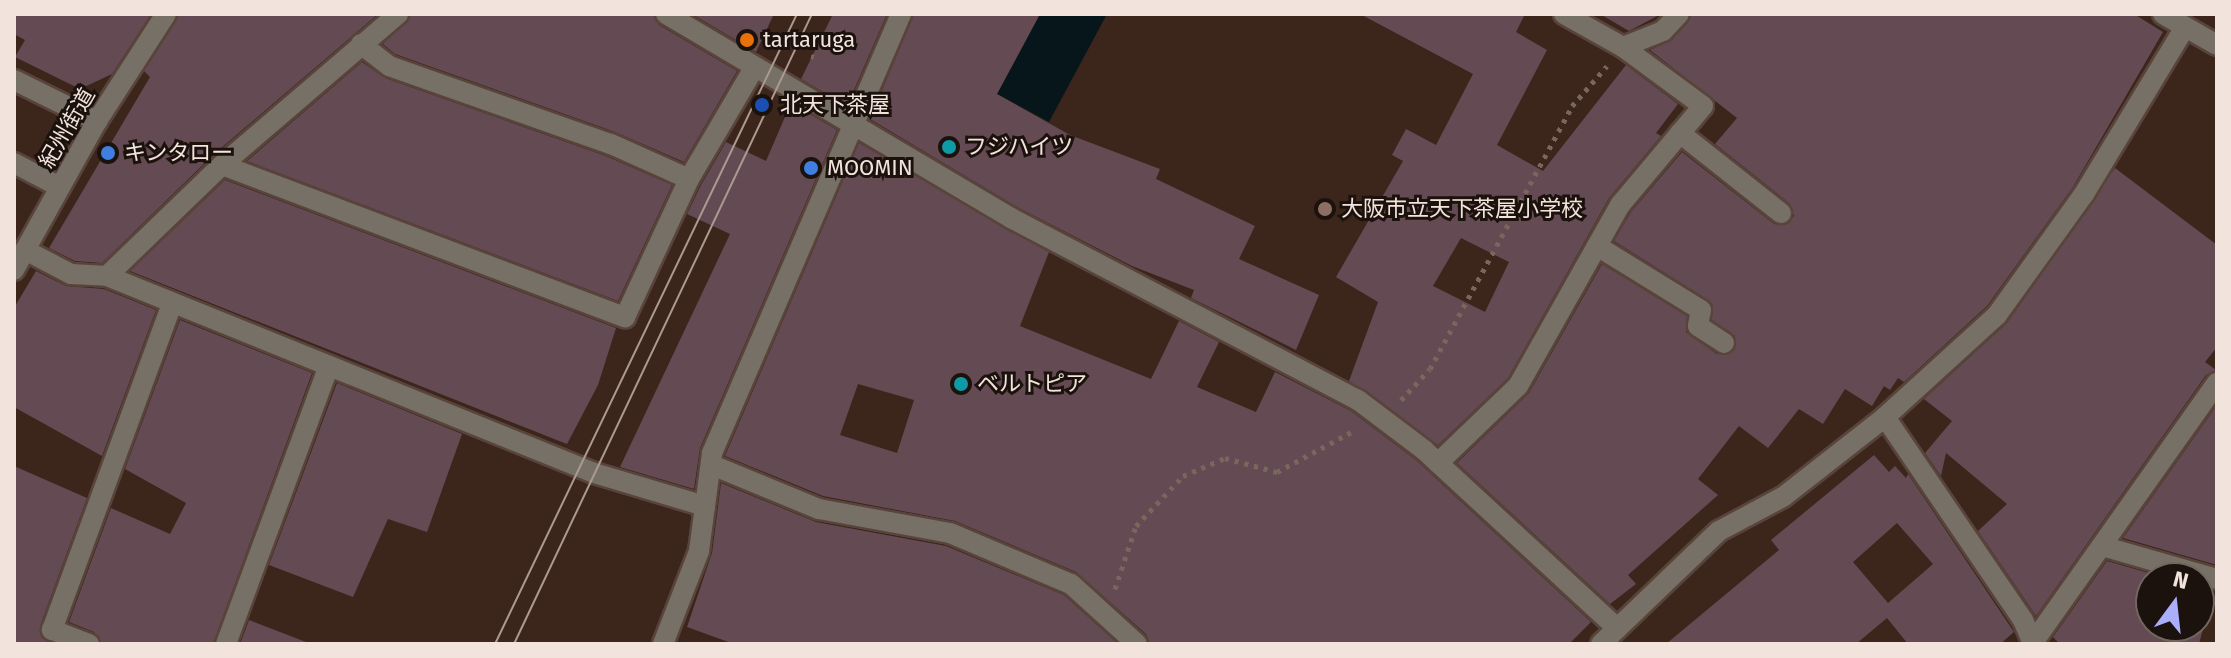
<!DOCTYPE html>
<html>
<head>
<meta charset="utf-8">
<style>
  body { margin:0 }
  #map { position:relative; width:2231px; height:658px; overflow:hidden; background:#3c261c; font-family:"Fira Sans","Noto Sans JP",sans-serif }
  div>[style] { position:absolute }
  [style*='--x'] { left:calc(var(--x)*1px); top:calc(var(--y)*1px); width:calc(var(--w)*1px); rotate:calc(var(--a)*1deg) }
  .water>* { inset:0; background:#07161a }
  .building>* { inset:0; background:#644a53 }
  .path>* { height:5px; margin-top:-2.5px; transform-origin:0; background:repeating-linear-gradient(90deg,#7a665d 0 4px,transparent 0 10px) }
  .roads { filter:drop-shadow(2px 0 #59443b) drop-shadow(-2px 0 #59443b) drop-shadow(0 2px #59443b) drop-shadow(0 -2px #59443b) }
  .minor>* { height:20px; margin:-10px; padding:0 10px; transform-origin:10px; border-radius:10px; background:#777066 }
  .tram>* { height:2px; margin:-1px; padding:0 1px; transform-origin:1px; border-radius:1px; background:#ac9a92 }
  .dots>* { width:22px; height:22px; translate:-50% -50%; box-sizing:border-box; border:4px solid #1c120d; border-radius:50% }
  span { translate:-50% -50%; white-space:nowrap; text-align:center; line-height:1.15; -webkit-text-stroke:6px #1c120d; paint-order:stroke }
  .poi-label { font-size:22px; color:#f2e3dc }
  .left { translate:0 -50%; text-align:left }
  .street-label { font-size:22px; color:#f2e3dc }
  .frame { position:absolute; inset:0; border:16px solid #f2e3dc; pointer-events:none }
  .north { position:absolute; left:2135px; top:562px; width:80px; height:80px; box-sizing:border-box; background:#1c120d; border:2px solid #726660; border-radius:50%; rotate:15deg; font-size:22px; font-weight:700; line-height:32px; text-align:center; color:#f2e3dc }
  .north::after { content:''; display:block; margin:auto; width:28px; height:36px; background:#abaffb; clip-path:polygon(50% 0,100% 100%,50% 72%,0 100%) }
</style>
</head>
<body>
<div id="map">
  <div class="water">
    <div style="clip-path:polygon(1040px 14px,1107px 14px,1049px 122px,997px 94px)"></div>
  </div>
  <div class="building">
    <div style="clip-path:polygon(14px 14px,151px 14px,112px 74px,80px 89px,15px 57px,25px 40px,14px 34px)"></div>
    <div style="clip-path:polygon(179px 14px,378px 14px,213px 155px,102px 263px,75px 261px,49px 248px,150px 77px,144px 71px)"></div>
    <div style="clip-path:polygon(411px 14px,653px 14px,659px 25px,737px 71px,684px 162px,615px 132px,395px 54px,383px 44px)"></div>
    <div style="clip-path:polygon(692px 14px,774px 14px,756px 52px)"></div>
    <div style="clip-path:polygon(833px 14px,887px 14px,847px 106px,801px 79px)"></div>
    <div style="clip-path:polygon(914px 14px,1040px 14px,997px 94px,1070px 135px,1160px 169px,1156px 179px,1255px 226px,1239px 259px,1319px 295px,1296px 350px,1191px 298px,1194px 290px,1132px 266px,1017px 207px,870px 119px)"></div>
    <div style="clip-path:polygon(evenodd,1360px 14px,1525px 14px,1516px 32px,1547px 50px,1497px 145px,1543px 171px,1626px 65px,1678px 104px,1656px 133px,1661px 136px,1609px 198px,1508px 378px,1438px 445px,1349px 381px,1378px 302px,1336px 277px,1403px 161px,1392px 155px,1406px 129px,1436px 145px,1473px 74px,1360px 14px,1461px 238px,1509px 262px,1485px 312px,1433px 286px,1461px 238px)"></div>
    <div style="clip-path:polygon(1600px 14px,1661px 14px,1629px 31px)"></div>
    <div style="clip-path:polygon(1692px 14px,2134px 14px,2163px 32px,2073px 187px,1987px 306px,1904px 382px,1898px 378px,1890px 390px,1884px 386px,1872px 406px,1845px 389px,1823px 424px,1799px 409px,1768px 448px,1739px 426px,1698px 479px,1718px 495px,1628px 575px,1636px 584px,1610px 604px,1457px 463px,1529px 393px,1602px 264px,1687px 316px,1686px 332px,1717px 354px,1735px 349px,1735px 336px,1712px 320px,1708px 300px,1614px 241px,1631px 212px,1682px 152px,1774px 224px,1785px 225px,1794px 216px,1789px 203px,1715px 144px,1737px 118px,1650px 50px,1672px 40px)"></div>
    <div style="clip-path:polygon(362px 62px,385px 78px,606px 156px,672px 185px,618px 301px,247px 161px)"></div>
    <div style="clip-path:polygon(791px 103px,837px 130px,700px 448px,694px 489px,620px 467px,730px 234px,687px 214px,701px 185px,726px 142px,766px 161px)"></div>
    <div style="clip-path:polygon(evenodd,859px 143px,1049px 252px,1020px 326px,1151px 379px,1179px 321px,1219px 342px,1197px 387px,1256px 412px,1275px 372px,1351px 411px,1416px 460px,1591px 622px,1569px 644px,1150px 644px,1146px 634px,1076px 572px,955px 521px,823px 496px,725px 456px,859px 143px,858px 384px,914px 400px,897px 453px,840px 435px,858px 384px)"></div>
    <div style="clip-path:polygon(2115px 168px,2217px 245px,2217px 347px,2205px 362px,2216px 370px,2206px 375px,2036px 616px,1978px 531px,2007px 504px,1946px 453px,1941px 476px,1925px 453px,1952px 421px,1924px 399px,2007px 323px)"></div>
    <div style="clip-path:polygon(225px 180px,616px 328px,598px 385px,567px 444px,130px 271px)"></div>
    <div style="clip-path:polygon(36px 271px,66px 286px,104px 289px,156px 310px,102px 456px,14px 407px,14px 308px)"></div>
    <div style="clip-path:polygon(180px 320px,312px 373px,213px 644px,102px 644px,94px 632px,69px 622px,111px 508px,170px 534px,186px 503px,125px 469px)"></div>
    <div style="clip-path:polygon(337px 383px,462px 434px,427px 532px,388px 519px,353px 597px,269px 565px)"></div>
    <div style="clip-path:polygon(2217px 405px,2217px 565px,2123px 538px)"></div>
    <div style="clip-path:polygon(evenodd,1874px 455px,1889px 472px,1895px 466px,1906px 478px,1908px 474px,2014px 632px,2000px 644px,1908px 644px,1887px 618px,1856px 644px,1666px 644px,1779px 550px,1771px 540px,1874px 455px,1897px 523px,1933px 564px,1888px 603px,1853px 562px,1897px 523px)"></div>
    <div style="clip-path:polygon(14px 466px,87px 498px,40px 626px,42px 638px,52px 644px,14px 644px)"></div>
    <div style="clip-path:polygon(721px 483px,816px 522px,946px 546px,1064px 595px,1118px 644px,734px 644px,687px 627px,712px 553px)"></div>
    <div style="clip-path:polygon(2107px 561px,2166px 578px,2151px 578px,2151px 626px,2199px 626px,2199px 587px,2213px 591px,2199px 644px,2060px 644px,2053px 637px)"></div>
    <div style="clip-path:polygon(249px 620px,306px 642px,305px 644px,240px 644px)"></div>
  </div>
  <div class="path">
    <div style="--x:811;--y:56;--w:3;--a:18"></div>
    <div style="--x:1401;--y:400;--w:42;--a:-46.9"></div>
    <div style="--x:1430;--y:369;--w:299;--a:-61.6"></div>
    <div style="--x:1572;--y:106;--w:53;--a:-48.8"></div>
    <div style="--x:1115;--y:589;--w:66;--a:-71.6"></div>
    <div style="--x:1136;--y:526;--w:69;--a:-46.8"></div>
    <div style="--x:1183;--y:476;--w:46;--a:-23.2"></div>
    <div style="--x:1225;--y:458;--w:54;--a:15.1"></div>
    <div style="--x:1277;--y:472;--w:86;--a:-28.3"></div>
  </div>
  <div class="roads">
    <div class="minor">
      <div style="--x:666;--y:14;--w:401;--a:30.6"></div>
      <div style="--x:1011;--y:218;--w:392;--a:27.7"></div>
      <div style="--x:1358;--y:400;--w:83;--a:37.1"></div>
      <div style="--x:1424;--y:450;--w:263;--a:42.7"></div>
      <div style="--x:1564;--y:14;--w:68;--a:29.2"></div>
      <div style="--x:1623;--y:47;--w:43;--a:-21.8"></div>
      <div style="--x:1663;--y:31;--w:23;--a:-47"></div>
      <div style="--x:2163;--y:14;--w:62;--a:29.9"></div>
      <div style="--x:361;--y:44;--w:36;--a:38"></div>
      <div style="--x:389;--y:66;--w:235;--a:19.4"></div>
      <div style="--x:611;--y:144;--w:85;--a:24.2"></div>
      <div style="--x:14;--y:80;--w:93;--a:26.3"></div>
      <div style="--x:1680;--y:133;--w:129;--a:38.4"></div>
      <div style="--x:14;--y:163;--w:52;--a:27.6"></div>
      <div style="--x:222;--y:165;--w:431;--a:20.7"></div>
      <div style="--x:625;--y:317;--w:152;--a:-65.1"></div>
      <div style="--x:689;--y:179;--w:129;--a:-59.6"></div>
      <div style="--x:1597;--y:246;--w:122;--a:31.6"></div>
      <div style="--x:1701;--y:310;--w:16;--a:101"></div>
      <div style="--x:1698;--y:326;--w:31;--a:33"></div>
      <div style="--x:25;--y:250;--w:52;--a:27.6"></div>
      <div style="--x:71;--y:274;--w:36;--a:3"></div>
      <div style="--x:107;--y:276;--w:525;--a:22.02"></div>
      <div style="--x:594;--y:473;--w:116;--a:16.6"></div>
      <div style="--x:14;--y:270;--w:171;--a:-60.9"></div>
      <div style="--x:97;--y:121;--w:127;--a:-57.2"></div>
      <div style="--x:107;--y:276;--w:160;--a:-44"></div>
      <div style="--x:222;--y:165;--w:232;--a:-40.6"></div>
      <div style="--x:1885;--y:417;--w:245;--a:55.8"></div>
      <div style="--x:2023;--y:620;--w:26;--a:67"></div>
      <div style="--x:1438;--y:463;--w:111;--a:-43.9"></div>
      <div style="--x:1518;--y:386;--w:208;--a:-60.6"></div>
      <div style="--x:1620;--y:205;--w:129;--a:-50"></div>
      <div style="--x:1703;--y:106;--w:99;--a:-143.6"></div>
      <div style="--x:712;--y:465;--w:116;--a:22.4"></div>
      <div style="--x:819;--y:509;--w:133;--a:10.4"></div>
      <div style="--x:950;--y:533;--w:131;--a:22.9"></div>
      <div style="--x:1071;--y:584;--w:89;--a:42.3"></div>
      <div style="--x:2102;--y:546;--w:120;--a:16"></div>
      <div style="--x:89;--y:644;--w:40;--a:-159"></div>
      <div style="--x:52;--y:630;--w:345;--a:-69.8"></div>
      <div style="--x:226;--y:644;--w:296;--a:-69.7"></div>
      <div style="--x:663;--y:644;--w:100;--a:-68.8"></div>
      <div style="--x:699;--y:551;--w:99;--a:-82.4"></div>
      <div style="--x:712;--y:453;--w:478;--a:-66.7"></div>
      <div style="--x:1601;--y:644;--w:163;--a:-43.8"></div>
      <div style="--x:1719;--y:531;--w:72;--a:-28"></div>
      <div style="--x:1783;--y:497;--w:130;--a:-38.1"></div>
      <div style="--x:1885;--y:417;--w:151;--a:-42.3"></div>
      <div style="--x:1997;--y:315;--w:149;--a:-54.3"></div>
      <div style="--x:2084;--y:194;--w:195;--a:-58.8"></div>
      <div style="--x:2032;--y:644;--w:320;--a:-54.7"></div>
    </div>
  </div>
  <div class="tram">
    <div style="--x:495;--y:644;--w:699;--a:-64.39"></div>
    <div style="--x:514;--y:644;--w:697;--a:-64.69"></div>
  </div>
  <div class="dots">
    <div style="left:747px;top:40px;background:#e8710a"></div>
    <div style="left:762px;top:105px;background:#1a4fb4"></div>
    <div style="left:949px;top:147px;background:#0f9aa8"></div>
    <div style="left:108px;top:153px;background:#3f7fe0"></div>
    <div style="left:811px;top:168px;background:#3f7fe0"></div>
    <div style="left:1325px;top:209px;background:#8d6e63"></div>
    <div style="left:961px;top:384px;background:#0f9aa8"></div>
  </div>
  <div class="poi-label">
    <span class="left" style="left:763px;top:40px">tartaruga</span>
    <span class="left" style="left:780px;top:105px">北天下茶屋</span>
    <span class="left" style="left:965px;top:147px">フジハイツ</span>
    <span class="left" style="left:124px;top:153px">キンタロー</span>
    <span class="left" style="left:827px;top:168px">MOOMIN</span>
    <span class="left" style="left:1341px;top:209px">大阪市立天下茶屋小学校</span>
    <span class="left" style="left:977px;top:384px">ベルトピア</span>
  </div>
  <div class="street-label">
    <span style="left:67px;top:128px;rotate:-60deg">紀州街道</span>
  </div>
  <div class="frame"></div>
  <div class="north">N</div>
</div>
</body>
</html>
